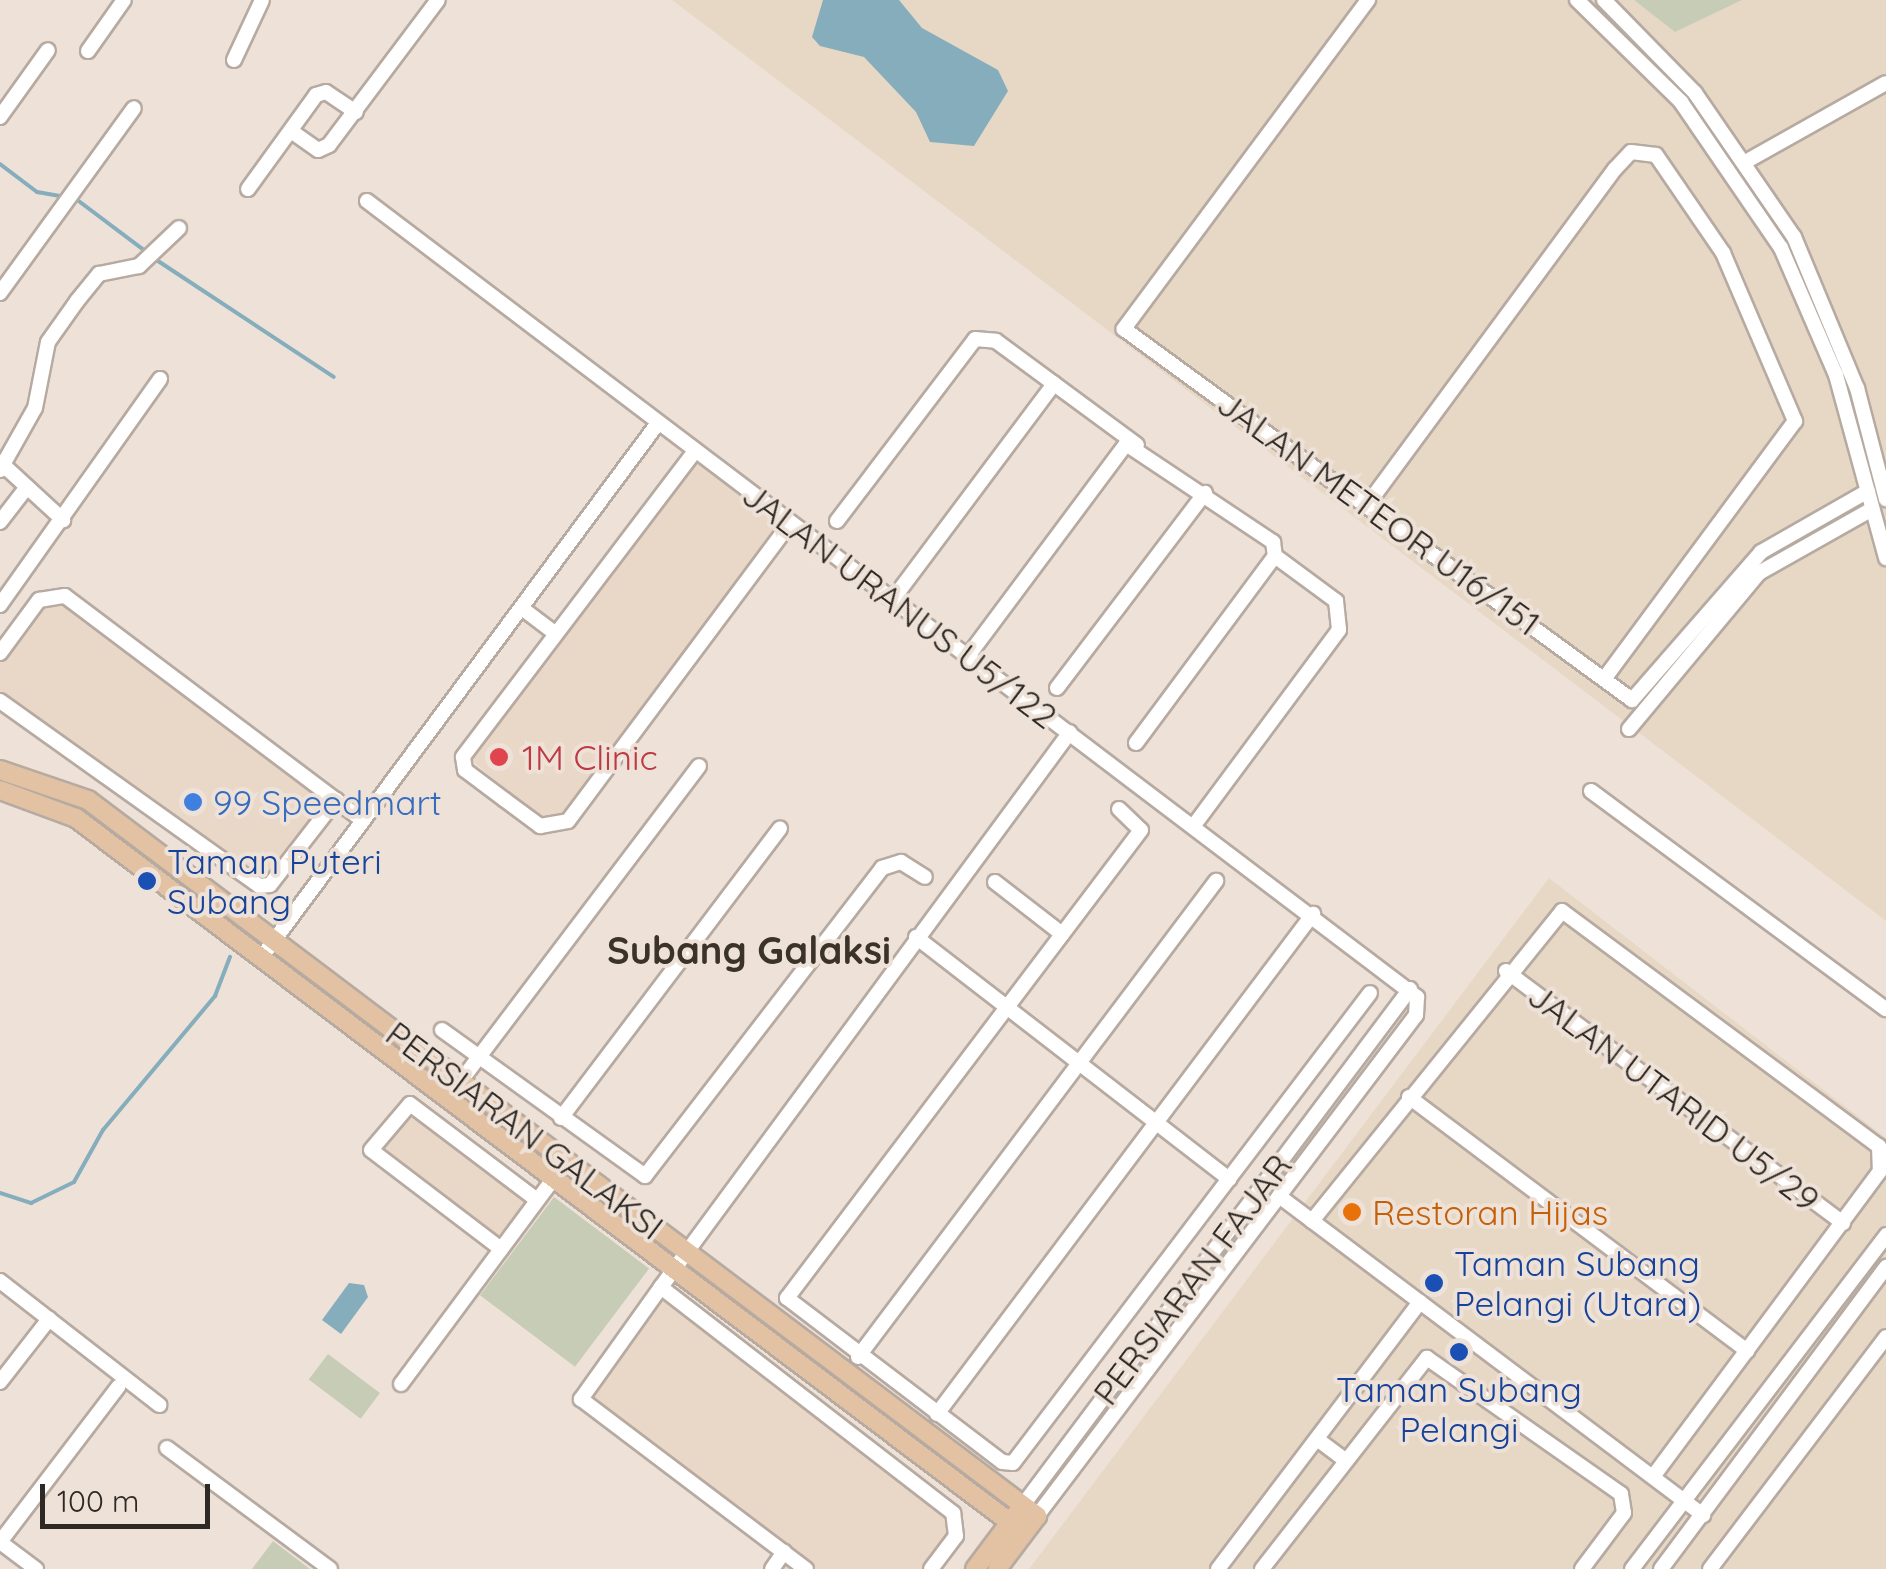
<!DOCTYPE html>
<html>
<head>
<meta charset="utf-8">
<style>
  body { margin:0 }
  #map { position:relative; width:1886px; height:1569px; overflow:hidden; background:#eee2d8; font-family:Quicksand,sans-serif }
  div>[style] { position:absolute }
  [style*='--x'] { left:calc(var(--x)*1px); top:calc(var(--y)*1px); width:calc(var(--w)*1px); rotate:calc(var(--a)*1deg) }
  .built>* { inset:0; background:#e9d7c7; transform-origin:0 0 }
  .industrial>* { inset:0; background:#e7d8c6 }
  .green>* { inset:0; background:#c7ccb6; transform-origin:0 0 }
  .water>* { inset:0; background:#85adbc }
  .stream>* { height:4px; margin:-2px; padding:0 2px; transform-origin:2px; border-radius:2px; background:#85adbc }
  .roads { filter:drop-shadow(2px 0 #b6aaa1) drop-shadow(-2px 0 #b6aaa1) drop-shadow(0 2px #b6aaa1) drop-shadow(0 -2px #b6aaa1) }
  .minor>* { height:14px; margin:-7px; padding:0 7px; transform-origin:7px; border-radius:7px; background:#fff }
  .major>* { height:18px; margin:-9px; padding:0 9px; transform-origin:9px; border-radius:9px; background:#e2c2a3 }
  .dots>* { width:28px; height:28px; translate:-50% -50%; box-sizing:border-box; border:5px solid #eee2d8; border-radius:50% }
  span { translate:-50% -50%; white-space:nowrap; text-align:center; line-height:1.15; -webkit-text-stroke:8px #eee2d8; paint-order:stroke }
  .street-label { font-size:35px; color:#2e2925 }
  .health-label { font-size:35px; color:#be3a42 }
  .left { translate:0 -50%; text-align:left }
  .shop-label { font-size:35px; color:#366cbe }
  .transit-label { font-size:35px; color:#164399 }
  .food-label { font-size:35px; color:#c56008 }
  .neighbourhood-label { font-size:38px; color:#3b322a; font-weight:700 }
  .scale { position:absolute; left:40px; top:1484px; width:170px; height:45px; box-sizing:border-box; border:5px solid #2e2925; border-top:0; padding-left:12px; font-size:30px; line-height:35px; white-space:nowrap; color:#2e2925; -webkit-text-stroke:8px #eee2d8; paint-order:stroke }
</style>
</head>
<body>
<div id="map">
  <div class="built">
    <div style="clip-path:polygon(696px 457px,782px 524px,560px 819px,544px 821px,469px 758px)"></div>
    <div style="clip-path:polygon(63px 600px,329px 801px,269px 877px,254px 878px,0 695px,0 660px,42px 604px)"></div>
    <div style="left:410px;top:1109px;width:152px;height:53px;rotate:37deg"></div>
    <div style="clip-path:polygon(662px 1292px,950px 1515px,952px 1534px,926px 1569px,778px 1569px,790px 1553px,585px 1398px)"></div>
  </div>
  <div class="industrial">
    <div style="clip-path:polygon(672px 0,1886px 0,1886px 921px,1638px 732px)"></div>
    <div style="clip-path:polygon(1549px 878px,1886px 1138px,1886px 1569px,1029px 1569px)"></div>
  </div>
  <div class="green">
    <div style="clip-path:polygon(1634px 0,1742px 0,1675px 32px)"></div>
    <div style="left:554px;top:1197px;width:119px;height:123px;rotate:37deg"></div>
    <div style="left:328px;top:1354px;width:65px;height:32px;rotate:37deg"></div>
    <div style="clip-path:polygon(273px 1541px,310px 1569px,252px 1569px)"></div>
  </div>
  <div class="water">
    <div style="clip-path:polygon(823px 0,899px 0,922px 28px,998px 70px,1008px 91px,974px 146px,930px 142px,916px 112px,864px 57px,820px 46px,812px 37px)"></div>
    <div style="clip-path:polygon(349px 1283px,364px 1285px,368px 1297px,341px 1334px,322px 1320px)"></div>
  </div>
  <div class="stream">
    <div style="--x:0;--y:164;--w:46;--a:37.1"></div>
    <div style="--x:37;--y:192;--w:29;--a:10"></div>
    <div style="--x:76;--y:199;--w:90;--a:36.9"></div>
    <div style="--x:155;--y:259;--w:214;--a:33.4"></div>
    <div style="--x:0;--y:1193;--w:33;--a:18"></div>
    <div style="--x:31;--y:1203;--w:48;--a:-26"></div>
    <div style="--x:74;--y:1182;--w:60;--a:-60.9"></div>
    <div style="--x:103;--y:1130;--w:175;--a:-50.1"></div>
    <div style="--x:215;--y:996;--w:42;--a:-69"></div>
  </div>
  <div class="roads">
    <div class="minor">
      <div style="--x:1368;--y:0;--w:410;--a:126.6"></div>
      <div style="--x:1124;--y:329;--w:629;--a:36.14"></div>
      <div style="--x:1632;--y:700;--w:196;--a:-48.9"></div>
      <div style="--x:1761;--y:552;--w:123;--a:-29.7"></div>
      <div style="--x:1577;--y:0;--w:146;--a:44.4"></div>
      <div style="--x:1681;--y:102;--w:177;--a:55.6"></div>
      <div style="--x:1781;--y:248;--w:138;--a:66.6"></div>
      <div style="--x:1836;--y:375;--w:190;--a:74.7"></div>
      <div style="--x:1604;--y:0;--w:130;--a:45.6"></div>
      <div style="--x:1695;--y:93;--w:175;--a:55.5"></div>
      <div style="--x:1794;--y:237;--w:164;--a:67.4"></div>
      <div style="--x:1857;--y:388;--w:115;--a:75.4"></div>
      <div style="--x:88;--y:51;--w:62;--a:-54.8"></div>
      <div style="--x:234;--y:60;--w:66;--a:-65"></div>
      <div style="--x:0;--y:117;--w:82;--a:-54.4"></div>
      <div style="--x:291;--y:131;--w:33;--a:35"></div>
      <div style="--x:318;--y:150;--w:12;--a:-24"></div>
      <div style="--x:329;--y:145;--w:181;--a:-53.1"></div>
      <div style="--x:1747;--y:161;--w:159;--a:-29.3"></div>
      <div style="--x:248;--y:189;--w:116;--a:-54.1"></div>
      <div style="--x:316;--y:95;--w:10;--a:-17"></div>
      <div style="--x:326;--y:92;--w:36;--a:34"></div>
      <div style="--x:367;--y:201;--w:1318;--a:37.17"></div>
      <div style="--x:1417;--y:997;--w:18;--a:93"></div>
      <div style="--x:1416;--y:1015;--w:628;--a:127.11"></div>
      <div style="--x:0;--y:293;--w:228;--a:-54.1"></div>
      <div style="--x:695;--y:451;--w:384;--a:127.2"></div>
      <div style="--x:463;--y:757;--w:13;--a:81"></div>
      <div style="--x:465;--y:770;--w:50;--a:36.9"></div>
      <div style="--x:505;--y:800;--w:44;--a:36.6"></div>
      <div style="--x:540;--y:826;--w:28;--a:-10"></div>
      <div style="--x:568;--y:821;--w:372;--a:-53.3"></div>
      <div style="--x:0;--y:462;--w:86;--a:42.6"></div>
      <div style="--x:0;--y:470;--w:71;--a:-60.6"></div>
      <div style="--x:35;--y:408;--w:67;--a:-78.9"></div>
      <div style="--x:48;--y:342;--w:50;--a:-54.7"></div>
      <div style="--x:77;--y:301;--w:35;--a:-51"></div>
      <div style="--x:99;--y:274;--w:41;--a:-11.3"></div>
      <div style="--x:139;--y:266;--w:55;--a:-43.5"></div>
      <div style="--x:1370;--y:501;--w:413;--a:-53.6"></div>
      <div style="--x:1615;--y:169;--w:23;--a:-47"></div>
      <div style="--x:1631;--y:152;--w:25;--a:7"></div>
      <div style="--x:1656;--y:155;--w:119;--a:55.6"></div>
      <div style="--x:1723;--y:253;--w:183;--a:66.8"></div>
      <div style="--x:1795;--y:421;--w:321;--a:126.5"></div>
      <div style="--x:837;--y:521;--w:228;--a:-52.8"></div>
      <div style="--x:975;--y:339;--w:21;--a:5"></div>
      <div style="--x:996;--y:341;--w:175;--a:36.4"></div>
      <div style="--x:0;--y:522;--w:44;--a:-52.4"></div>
      <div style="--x:893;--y:599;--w:269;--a:-53.2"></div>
      <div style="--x:0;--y:605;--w:277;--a:-54.7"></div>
      <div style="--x:523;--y:609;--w:41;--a:37.1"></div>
      <div style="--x:0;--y:653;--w:66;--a:-53.7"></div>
      <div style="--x:39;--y:600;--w:26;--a:-9"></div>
      <div style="--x:65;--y:596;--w:372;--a:37"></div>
      <div style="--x:968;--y:656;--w:264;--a:-53.3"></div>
      <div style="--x:1126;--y:444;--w:177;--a:33.7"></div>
      <div style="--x:1273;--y:542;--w:14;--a:82"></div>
      <div style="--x:1275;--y:556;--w:76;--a:36.4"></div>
      <div style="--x:1336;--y:601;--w:29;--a:84"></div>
      <div style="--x:1339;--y:630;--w:243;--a:126.6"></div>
      <div style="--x:1057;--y:688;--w:245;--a:-52.8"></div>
      <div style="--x:0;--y:701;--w:318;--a:35.5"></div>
      <div style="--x:259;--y:886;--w:11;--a:-5"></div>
      <div style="--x:270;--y:885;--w:108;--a:-52.2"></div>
      <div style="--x:1629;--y:729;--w:203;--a:-50.2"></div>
      <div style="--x:1759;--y:573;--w:130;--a:-29.5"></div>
      <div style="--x:1136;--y:743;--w:233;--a:-53.4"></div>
      <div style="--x:1591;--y:791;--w:367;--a:36.5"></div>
      <div style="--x:1119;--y:809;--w:30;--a:44"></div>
      <div style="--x:1141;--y:830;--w:587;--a:127.1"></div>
      <div style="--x:787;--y:1298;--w:270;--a:37.3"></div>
      <div style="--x:1002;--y:1462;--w:11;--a:5"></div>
      <div style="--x:1013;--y:1463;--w:590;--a:-52.78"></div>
      <div style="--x:995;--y:882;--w:85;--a:37.8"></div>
      <div style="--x:916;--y:937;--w:396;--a:37.7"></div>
      <div style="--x:261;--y:958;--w:666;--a:-53.42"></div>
      <div style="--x:1506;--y:971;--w:421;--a:36.8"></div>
      <div style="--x:442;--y:1030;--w:250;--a:35.7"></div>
      <div style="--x:645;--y:1176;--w:389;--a:-52.4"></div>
      <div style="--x:882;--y:868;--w:20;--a:-18"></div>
      <div style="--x:901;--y:862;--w:28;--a:32"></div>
      <div style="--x:460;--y:1082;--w:396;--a:-52.9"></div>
      <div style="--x:1409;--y:1097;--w:423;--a:36.9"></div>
      <div style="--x:561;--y:1118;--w:363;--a:-52.9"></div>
      <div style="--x:1279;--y:1196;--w:531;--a:36.96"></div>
      <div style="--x:1312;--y:1221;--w:398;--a:-51.1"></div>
      <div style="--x:1562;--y:911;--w:395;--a:36.6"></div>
      <div style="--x:1879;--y:1146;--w:25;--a:88"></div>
      <div style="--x:1880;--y:1171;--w:381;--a:126.6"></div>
      <div style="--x:501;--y:1249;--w:163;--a:-142.7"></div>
      <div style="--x:371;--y:1150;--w:60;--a:-49.7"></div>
      <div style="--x:410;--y:1104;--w:159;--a:37.1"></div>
      <div style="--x:0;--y:1281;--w:202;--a:37.9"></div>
      <div style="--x:661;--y:1287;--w:138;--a:125.5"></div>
      <div style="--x:581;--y:1399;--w:282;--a:37.1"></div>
      <div style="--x:858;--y:1357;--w:596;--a:-53.05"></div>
      <div style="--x:0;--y:1382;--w:80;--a:-52.1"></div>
      <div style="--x:401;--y:1384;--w:277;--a:-53.4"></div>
      <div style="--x:937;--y:1414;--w:626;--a:-53.06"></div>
      <div style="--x:1317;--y:1439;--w:34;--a:37"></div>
      <div style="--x:167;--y:1448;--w:203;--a:36.6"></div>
      <div style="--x:1023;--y:1505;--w:645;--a:-53.13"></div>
      <div style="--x:0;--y:1542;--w:195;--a:-52.7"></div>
      <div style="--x:0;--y:1542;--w:45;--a:36.9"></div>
      <div style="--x:772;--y:1569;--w:21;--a:-55"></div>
      <div style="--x:931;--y:1569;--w:41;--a:-52.9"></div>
      <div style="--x:956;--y:1536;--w:23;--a:-97"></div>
      <div style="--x:953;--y:1513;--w:369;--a:-142.3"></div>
      <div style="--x:661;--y:1287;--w:689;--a:-53.61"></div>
      <div style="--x:1218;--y:1569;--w:335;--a:-52.9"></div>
      <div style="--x:1262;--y:1569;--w:268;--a:-52"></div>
      <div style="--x:1427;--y:1358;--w:237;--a:35"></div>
      <div style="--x:1621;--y:1494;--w:19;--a:81"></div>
      <div style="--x:1624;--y:1513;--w:70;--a:126.9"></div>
      <div style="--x:1632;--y:1569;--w:420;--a:-52.7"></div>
      <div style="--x:1661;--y:1569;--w:377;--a:-53.3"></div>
      <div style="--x:1710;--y:1569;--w:291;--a:-52.8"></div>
    </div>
    <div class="major">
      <div style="--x:0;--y:770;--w:93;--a:18.8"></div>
      <div style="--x:88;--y:800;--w:1189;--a:37.03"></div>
      <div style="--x:1037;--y:1516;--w:66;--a:127"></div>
      <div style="--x:0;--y:790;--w:81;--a:20.2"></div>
      <div style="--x:76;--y:818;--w:1187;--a:37.02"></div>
      <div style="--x:975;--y:1569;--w:70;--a:-53.1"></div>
    </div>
  </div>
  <div class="dots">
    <div style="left:499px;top:757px;background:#e0444e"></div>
    <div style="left:193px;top:802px;background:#3f7fe0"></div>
    <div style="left:147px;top:881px;background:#1a4fb4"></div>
    <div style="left:1352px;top:1212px;background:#e8710a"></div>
    <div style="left:1434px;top:1283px;background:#1a4fb4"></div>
    <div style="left:1459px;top:1352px;background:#1a4fb4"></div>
  </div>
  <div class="street-label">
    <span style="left:1379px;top:513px;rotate:36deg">JALAN METEOR U16/151</span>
    <span style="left:900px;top:605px;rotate:37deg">JALAN URANUS U5/122</span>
    <span style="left:1674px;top:1097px;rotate:37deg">JALAN UTARID U5/29</span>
    <span style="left:525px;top:1130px;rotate:37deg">PERSIARAN GALAKSI</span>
    <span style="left:1192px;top:1279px;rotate:-53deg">PERSIARAN FAJAR</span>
  </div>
  <div class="health-label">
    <span class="left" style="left:522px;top:757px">1M Clinic</span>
  </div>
  <div class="shop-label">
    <span class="left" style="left:213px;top:802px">99 Speedmart</span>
  </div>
  <div class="transit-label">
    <span class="left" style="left:167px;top:881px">Taman Puteri<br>Subang</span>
    <span class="left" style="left:1454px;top:1283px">Taman Subang<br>Pelangi (Utara)</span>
    <span style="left:1459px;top:1409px">Taman Subang<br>Pelangi</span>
  </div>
  <div class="food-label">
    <span class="left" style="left:1372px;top:1212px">Restoran Hijas</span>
  </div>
  <div class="neighbourhood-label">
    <span style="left:749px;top:951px">Subang Galaksi</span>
  </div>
  <div class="scale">100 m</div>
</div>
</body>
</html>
